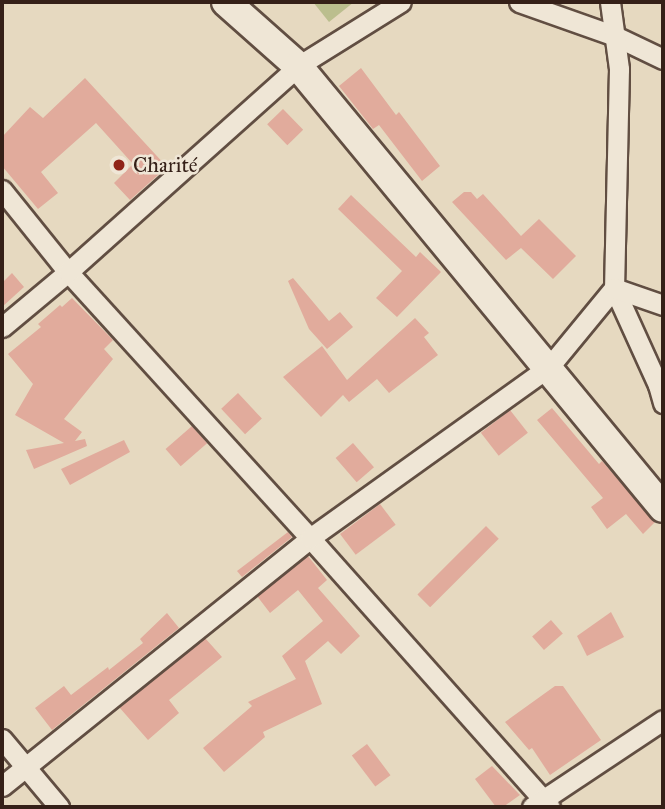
<!DOCTYPE html>
<html>
<head>
<meta charset="utf-8">
<style>
  body { margin:0 }
  #map { position:relative; width:665px; height:809px; overflow:hidden; background:#e6d9c0; font-family:"IM FELL Great Primer",serif }
  div>[style] { position:absolute }
  [style*='--x'] { left:calc(var(--x)*1px); top:calc(var(--y)*1px); width:calc(var(--w)*1px); rotate:calc(var(--a)*1deg) }
  .green>* { inset:0; background:#bbbe8e }
  .building>* { inset:0; background:#e1ab9c; transform-origin:0 0 }
  .roads { filter:drop-shadow(2px 0 #614e42) drop-shadow(-2px 0 #614e42) drop-shadow(0 2px #614e42) drop-shadow(0 -2px #614e42) }
  .street>* { height:19px; margin:-9.5px; padding:0 9.5px; transform-origin:9.5px; border-radius:9.5px; background:#efe6d6 }
  .secondary>* { height:28px; margin:-14px; padding:0 14px; transform-origin:14px; border-radius:14px; background:#efe6d6 }
  .dots>* { width:19px; height:19px; translate:-50% -50%; box-sizing:border-box; border:4px solid #efe6d6; border-radius:50% }
  span { translate:-50% -50%; white-space:nowrap; text-align:center; line-height:1.15; -webkit-text-stroke:5px #efe6d6; paint-order:stroke }
  .poi-label { font-size:21px; color:#352018 }
  .left { translate:0 -50%; text-align:left }
  .frame { position:absolute; inset:0; border:4px solid #352018; pointer-events:none }
</style>
</head>
<body>
<div id="map">
  <div class="green">
    <div style="clip-path:polygon(313px 2px,354px 2px,329px 22px)"></div>
  </div>
  <div class="building">
    <div style="clip-path:polygon(361px 68px,396px 115px,399px 112px,440px 166px,422px 181px,379px 125px,373px 129px,339px 86px)"></div>
    <div style="clip-path:polygon(85px 78px,167px 167px,130px 200px,114px 183px,133px 164px,96px 123px,41px 172px,58px 193px,38px 209px,2px 166px,2px 137px,30px 107px,43px 118px)"></div>
    <div style="left:283px;top:109px;width:29px;height:22px;rotate:46deg"></div>
    <div style="clip-path:polygon(464px 192px,471px 192px,477px 199px,483px 194px,521px 236px,539px 219px,576px 256px,553px 279px,521px 248px,506px 260px,452px 202px)"></div>
    <div style="clip-path:polygon(351px 195px,416px 257px,420px 252px,441px 272px,397px 317px,376px 298px,402px 271px,338px 209px)"></div>
    <div style="clip-path:polygon(12px 273px,24px 287px,2px 307px,2px 283px)"></div>
    <div style="clip-path:polygon(293px 278px,329px 321px,340px 312px,353px 327px,327px 349px,309px 329px,288px 281px)"></div>
    <div style="clip-path:polygon(72px 298px,113px 340px,104px 349px,113px 359px,64px 419px,82px 432px,75px 441px,85px 439px,87px 446px,34px 469px,26px 450px,64px 443px,15px 415px,33px 384px,8px 354px,41px 327px,38px 324px,60px 305px,62px 307px)"></div>
    <div style="clip-path:polygon(415px 318px,429px 333px,424px 337px,438px 355px,389px 393px,377px 379px,349px 402px,343px 395px,321px 417px,283px 377px,322px 346px,347px 380px)"></div>
    <div style="left:238px;top:393px;width:35px;height:23px;rotate:47deg"></div>
    <div style="clip-path:polygon(552px 408px,599px 464px,602px 461px,655px 522px,643px 534px,626px 514px,607px 529px,591px 507px,603px 498px,537px 420px)"></div>
    <div style="left:510px;top:410px;width:29px;height:37px;rotate:52deg"></div>
    <div style="left:192px;top:426px;width:23px;height:35px;rotate:49deg"></div>
    <div style="clip-path:polygon(124px 440px,130px 452px,70px 485px,61px 469px)"></div>
    <div style="left:353px;top:443px;width:32px;height:23px;rotate:49deg"></div>
    <div style="left:380px;top:504px;width:26px;height:50px;rotate:53deg"></div>
    <div style="left:486px;top:526px;width:18px;height:97px;rotate:45deg"></div>
    <div style="clip-path:polygon(288px 532px,292px 537px,242px 577px,237px 571px)"></div>
    <div style="clip-path:polygon(308px 556px,327px 580px,318px 588px,360px 636px,341px 654px,328px 641px,305px 661px,322px 704px,263px 732px,265px 737px,224px 772px,203px 748px,252px 706px,248px 702px,296px 679px,282px 656px,323px 621px,298px 590px,270px 613px,257px 596px)"></div>
    <div style="clip-path:polygon(611px 612px,624px 637px,587px 656px,577px 636px)"></div>
    <div style="clip-path:polygon(167px 613px,179px 628px,52px 730px,35px 708px,64px 686px,71px 695px,108px 667px,109px 670px,143px 643px,140px 639px)"></div>
    <div style="left:551px;top:620px;width:18px;height:25px;rotate:49deg"></div>
    <div style="clip-path:polygon(205px 638px,222px 657px,169px 700px,179px 713px,148px 740px,119px 707px)"></div>
    <div style="clip-path:polygon(555px 686px,563px 686px,601px 740px,550px 775px,532px 748px,529px 750px,505px 722px)"></div>
    <div style="left:367px;top:744px;width:39px;height:19px;rotate:53deg"></div>
    <div style="clip-path:polygon(492px 766px,520px 795px,503px 807px,496px 807px,475px 779px)"></div>
  </div>
  <div class="roads">
    <div class="street">
      <div style="--x:519;--y:2;--w:102;--a:19.5"></div>
      <div style="--x:615;--y:36;--w:53;--a:25.6"></div>
      <div style="--x:610;--y:2;--w:68;--a:82.3"></div>
      <div style="--x:619;--y:69;--w:219;--a:91.3"></div>
      <div style="--x:614;--y:288;--w:107;--a:65.6"></div>
      <div style="--x:658;--y:385;--w:19;--a:74"></div>
      <div style="--x:2;--y:190;--w:105;--a:51.2"></div>
      <div style="--x:68;--y:272;--w:360;--a:47.7"></div>
      <div style="--x:310;--y:538;--w:361;--a:48.3"></div>
      <div style="--x:2;--y:327;--w:86;--a:-39.8"></div>
      <div style="--x:68;--y:272;--w:309;--a:-41.8"></div>
      <div style="--x:298;--y:66;--w:121;--a:-31.9"></div>
      <div style="--x:2;--y:739;--w:89;--a:50"></div>
      <div style="--x:2;--y:786;--w:395;--a:-38.8"></div>
      <div style="--x:310;--y:538;--w:294;--a:-35.6"></div>
      <div style="--x:549;--y:367;--w:102;--a:-50.6"></div>
      <div style="--x:614;--y:288;--w:52;--a:19.1"></div>
      <div style="--x:532;--y:807;--w:157;--a:-33.6"></div>
    </div>
    <div class="secondary">
      <div style="--x:226;--y:2;--w:96;--a:41.6"></div>
      <div style="--x:298;--y:66;--w:573;--a:50.45"></div>
    </div>
  </div>
  <div class="dots">
    <div style="left:119px;top:165px;background:#8f2418"></div>
  </div>
  <div class="poi-label">
    <span class="left" style="left:133px;top:165px">Charité</span>
  </div>
  <div class="frame"></div>
</div>
</body>
</html>
